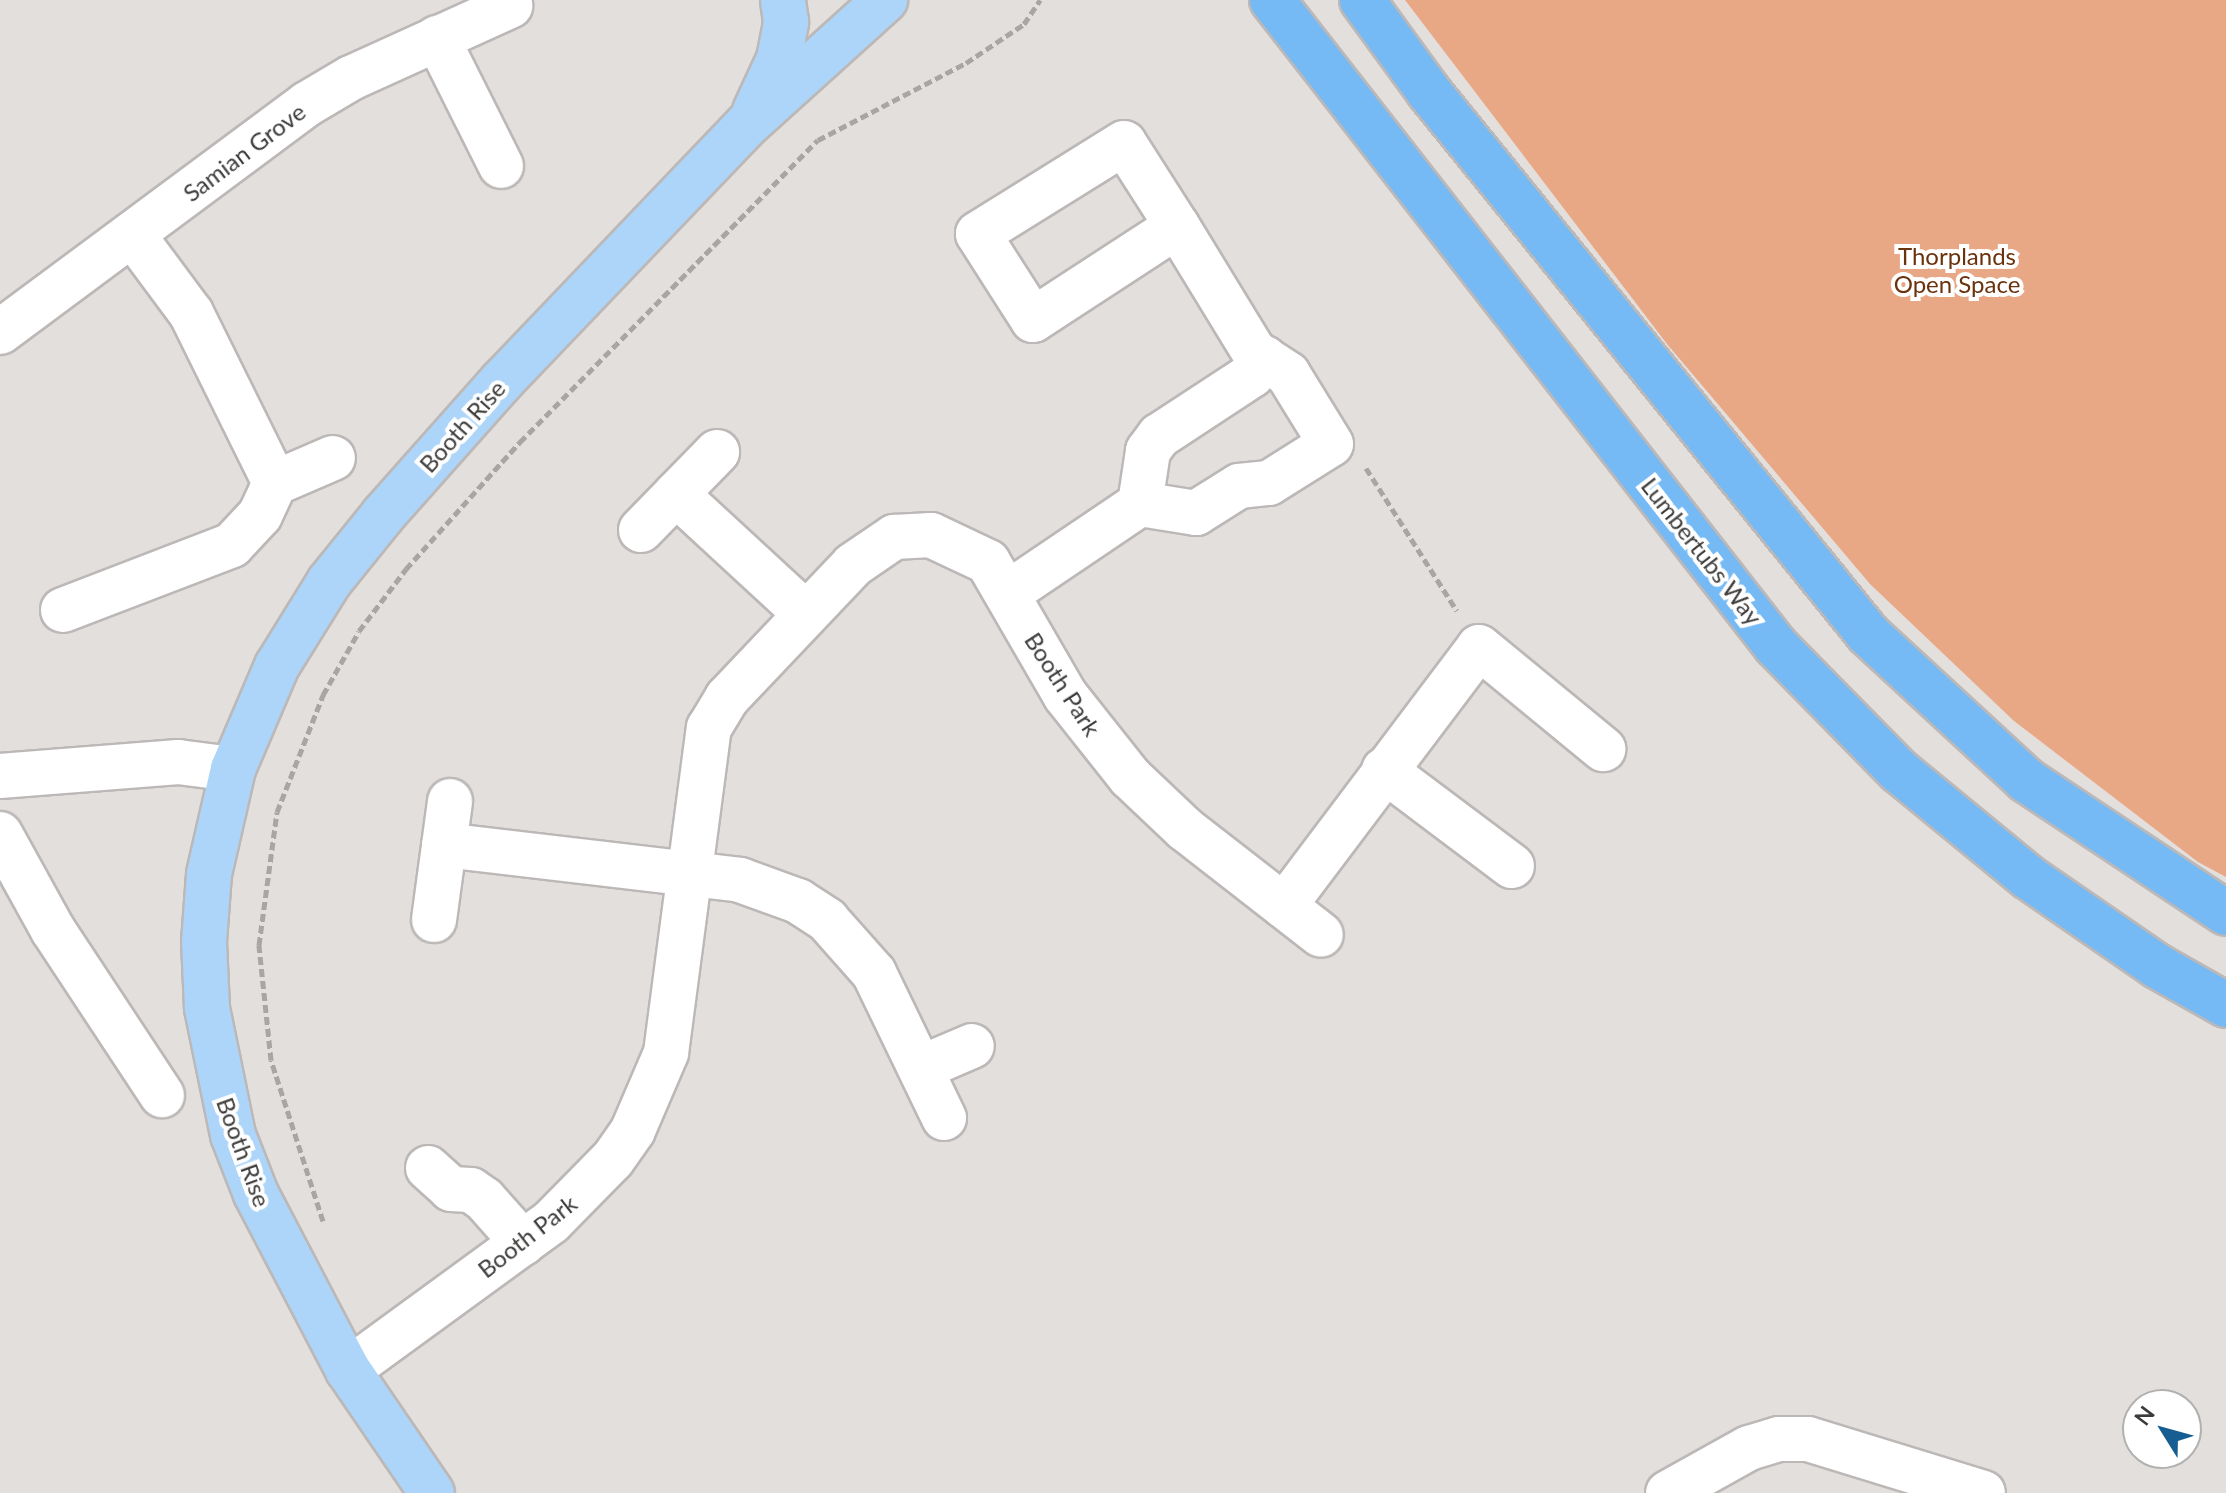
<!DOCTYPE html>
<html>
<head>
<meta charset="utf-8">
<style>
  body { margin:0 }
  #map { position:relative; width:2226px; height:1493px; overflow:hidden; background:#e3dfdd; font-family:Lato,sans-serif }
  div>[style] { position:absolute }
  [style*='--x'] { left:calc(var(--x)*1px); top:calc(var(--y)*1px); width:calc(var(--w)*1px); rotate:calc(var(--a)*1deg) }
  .green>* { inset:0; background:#e9a885 }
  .path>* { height:5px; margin-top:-2.5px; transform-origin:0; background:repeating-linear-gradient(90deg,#a8a5a3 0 8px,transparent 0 12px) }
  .roads { filter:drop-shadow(2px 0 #bcb8b7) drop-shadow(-2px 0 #bcb8b7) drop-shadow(0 2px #bcb8b7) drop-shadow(0 -2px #bcb8b7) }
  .minor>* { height:44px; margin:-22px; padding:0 22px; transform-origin:22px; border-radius:22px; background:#fff }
  .major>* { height:44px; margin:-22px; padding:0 22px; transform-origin:22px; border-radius:22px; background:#acd5f9 }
  .highway>* { height:44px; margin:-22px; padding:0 22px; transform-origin:22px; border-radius:22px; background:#75b9f5 }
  span { translate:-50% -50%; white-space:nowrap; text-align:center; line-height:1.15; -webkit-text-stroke:8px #fff; paint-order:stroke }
  .street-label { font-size:24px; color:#3c3b3a }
  .park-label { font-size:24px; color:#6b330d }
  .north { position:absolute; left:2122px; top:1389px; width:80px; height:80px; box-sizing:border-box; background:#fff; border:2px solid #b1b1b0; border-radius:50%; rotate:307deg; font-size:22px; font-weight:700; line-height:32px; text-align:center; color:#3c3b3a }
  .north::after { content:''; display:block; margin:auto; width:28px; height:36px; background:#165d91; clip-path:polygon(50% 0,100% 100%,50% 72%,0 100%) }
</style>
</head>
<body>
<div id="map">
  <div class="green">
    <div style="clip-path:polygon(1405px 0,2226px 0,2226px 877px,2198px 862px,2014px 721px,1870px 584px,1667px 344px)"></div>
  </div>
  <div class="path">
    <div style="--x:1366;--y:468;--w:169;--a:57.5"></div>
    <div style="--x:323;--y:1221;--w:169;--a:-107.9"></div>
    <div style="--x:271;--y:1060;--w:116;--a:-96"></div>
    <div style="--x:259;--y:945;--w:134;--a:-82.3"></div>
    <div style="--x:277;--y:812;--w:126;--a:-68.5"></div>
    <div style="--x:323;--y:695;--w:73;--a:-60.6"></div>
    <div style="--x:359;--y:631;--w:78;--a:-52.8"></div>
    <div style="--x:406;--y:569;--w:171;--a:-48.1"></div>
    <div style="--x:520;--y:442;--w:424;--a:-45.4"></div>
    <div style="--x:818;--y:140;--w:167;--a:-27.5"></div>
    <div style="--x:966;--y:63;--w:70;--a:-33.9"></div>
    <div style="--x:1024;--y:24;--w:29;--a:-56"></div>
  </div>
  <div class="roads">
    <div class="minor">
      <div style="--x:437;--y:38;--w:143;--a:63.4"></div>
      <div style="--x:133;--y:235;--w:97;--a:53.4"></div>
      <div style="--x:191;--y:313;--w:190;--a:63.7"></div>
      <div style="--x:0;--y:332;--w:382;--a:-36.6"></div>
      <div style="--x:307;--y:104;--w:51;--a:-30.6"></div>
      <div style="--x:351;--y:78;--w:175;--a:-24.4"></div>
      <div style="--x:676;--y:494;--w:177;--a:42.7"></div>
      <div style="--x:1140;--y:504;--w:54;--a:-81.4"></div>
      <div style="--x:1148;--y:451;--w:19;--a:-54"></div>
      <div style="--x:1159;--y:436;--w:111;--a:-33.3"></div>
      <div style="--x:1252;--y:375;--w:21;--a:-51"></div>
      <div style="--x:641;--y:530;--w:109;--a:-45.7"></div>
      <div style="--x:1008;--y:593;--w:159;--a:-34"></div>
      <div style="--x:1140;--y:504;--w:57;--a:9.1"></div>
      <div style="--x:1196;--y:513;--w:51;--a:-32.1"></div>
      <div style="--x:1239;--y:486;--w:30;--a:-6"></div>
      <div style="--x:1269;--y:483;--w:73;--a:-32.2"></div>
      <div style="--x:1331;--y:444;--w:82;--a:-121.6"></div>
      <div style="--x:1288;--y:374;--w:40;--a:-147.1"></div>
      <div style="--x:1254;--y:352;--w:148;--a:-121.4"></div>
      <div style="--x:1177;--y:226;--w:98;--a:-122.6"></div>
      <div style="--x:1124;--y:143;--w:172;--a:148.1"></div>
      <div style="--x:978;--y:234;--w:102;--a:57.4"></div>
      <div style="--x:1033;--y:320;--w:172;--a:-33.1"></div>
      <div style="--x:63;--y:610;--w:181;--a:-21"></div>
      <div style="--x:232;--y:545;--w:41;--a:-47"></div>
      <div style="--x:260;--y:515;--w:35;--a:-65"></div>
      <div style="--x:275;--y:483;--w:63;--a:-23.3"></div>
      <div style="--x:1384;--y:770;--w:160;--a:36.9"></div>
      <div style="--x:0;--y:776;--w:179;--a:-4.5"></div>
      <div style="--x:178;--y:762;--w:55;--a:7.3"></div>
      <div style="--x:0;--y:834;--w:110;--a:61.1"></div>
      <div style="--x:53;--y:930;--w:198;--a:56.6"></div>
      <div style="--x:444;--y:845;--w:298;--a:6.7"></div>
      <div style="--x:740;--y:880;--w:62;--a:19.9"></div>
      <div style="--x:798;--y:901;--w:35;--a:33"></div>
      <div style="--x:827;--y:920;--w:71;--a:48.4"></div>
      <div style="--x:874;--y:973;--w:161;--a:64.2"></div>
      <div style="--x:1284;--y:906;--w:324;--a:-53"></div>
      <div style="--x:1479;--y:647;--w:161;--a:39.4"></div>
      <div style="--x:434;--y:920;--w:120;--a:-82.3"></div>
      <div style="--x:923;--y:1067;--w:53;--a:-23.2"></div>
      <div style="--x:428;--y:1168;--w:31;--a:42"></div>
      <div style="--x:451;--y:1189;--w:20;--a:3"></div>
      <div style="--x:471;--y:1190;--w:16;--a:35"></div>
      <div style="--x:484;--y:1199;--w:59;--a:48.4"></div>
      <div style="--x:348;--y:1370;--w:251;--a:-36.1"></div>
      <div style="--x:551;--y:1222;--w:88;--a:-45.5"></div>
      <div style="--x:613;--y:1159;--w:35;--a:-55"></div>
      <div style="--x:633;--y:1130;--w:84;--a:-66.8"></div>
      <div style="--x:666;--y:1053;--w:328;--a:-82.5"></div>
      <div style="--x:709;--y:728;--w:35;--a:-59"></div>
      <div style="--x:727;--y:698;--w:183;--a:-46.5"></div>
      <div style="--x:853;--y:565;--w:50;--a:-34.3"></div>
      <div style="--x:894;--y:537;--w:37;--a:-3"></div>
      <div style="--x:931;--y:535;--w:63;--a:25.3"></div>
      <div style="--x:988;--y:562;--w:154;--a:59.9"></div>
      <div style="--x:1065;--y:695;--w:105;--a:51.6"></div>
      <div style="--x:1130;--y:777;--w:76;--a:43.4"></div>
      <div style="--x:1185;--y:829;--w:172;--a:37.9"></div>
      <div style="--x:1668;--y:1493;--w:93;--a:-29.1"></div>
      <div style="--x:1749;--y:1448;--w:31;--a:-17"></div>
      <div style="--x:1779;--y:1439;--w:29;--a:0"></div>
      <div style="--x:1808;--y:1439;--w:183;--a:17.1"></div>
    </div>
    <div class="major">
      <div style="--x:755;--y:111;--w:57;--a:-65.2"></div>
      <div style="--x:779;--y:59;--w:38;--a:-79"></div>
      <div style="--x:786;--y:22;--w:22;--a:-98"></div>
      <div style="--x:432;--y:1493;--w:149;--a:-124.3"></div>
      <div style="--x:348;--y:1370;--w:199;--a:-117.6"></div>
      <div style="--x:256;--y:1194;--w:63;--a:-111.3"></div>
      <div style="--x:233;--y:1135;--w:130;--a:-101.6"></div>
      <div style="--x:207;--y:1008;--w:66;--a:-92.6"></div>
      <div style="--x:204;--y:942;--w:68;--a:-85.8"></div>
      <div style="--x:209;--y:874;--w:108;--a:-77.1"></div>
      <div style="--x:233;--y:769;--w:112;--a:-66.9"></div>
      <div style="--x:277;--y:666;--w:99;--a:-58.2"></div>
      <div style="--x:329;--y:582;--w:86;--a:-51.1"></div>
      <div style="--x:383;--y:515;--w:179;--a:-48.4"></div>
      <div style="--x:502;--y:381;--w:356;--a:-46.3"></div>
      <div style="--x:748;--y:124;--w:185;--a:-42.1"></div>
    </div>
    <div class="highway">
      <div style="--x:1272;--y:0;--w:819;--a:52.04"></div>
      <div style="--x:1776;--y:646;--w:175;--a:45.5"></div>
      <div style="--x:1899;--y:771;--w:167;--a:39.4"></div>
      <div style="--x:2028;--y:877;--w:157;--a:34.6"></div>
      <div style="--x:2157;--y:966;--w:79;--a:29.5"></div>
      <div style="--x:1362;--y:0;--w:114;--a:53.9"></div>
      <div style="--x:1429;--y:92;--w:697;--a:50.99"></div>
      <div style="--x:1868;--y:634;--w:215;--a:42.7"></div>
      <div style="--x:2026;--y:780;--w:240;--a:33.6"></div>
    </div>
  </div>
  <div class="street-label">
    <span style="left:244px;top:152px;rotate:-37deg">Samian Grove</span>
    <span style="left:462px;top:426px;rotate:-48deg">Booth Rise</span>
    <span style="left:1702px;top:551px;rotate:52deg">Lumbertubs Way</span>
    <span style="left:1063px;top:684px;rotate:57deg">Booth Park</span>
    <span style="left:244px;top:1152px;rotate:70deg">Booth Rise</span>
    <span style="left:527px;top:1236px;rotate:-38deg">Booth Park</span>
  </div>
  <div class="park-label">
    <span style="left:1957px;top:270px">Thorplands<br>Open Space</span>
  </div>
  <div class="north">N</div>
</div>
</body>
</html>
